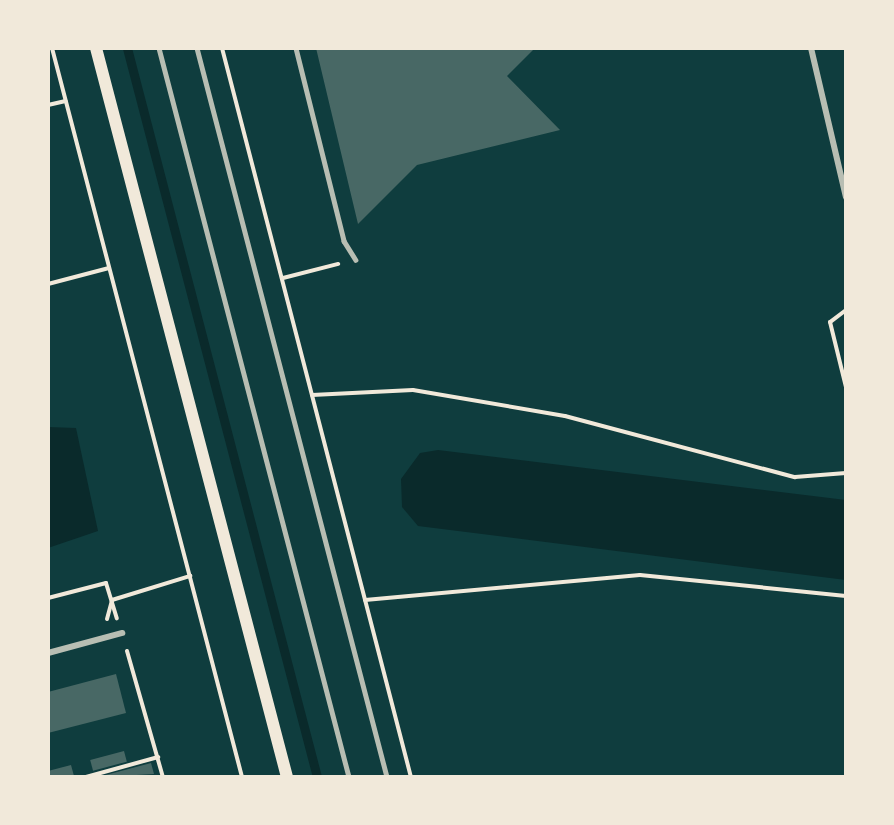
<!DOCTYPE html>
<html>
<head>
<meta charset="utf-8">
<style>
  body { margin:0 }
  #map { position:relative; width:894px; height:825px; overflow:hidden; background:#0f3d3e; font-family:Rubik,sans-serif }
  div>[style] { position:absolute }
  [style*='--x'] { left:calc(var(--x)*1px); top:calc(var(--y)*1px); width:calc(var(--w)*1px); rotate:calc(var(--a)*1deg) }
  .water>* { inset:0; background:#0a2a2b }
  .stream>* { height:9px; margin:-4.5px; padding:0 4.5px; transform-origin:4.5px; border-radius:4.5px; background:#0a2a2b }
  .building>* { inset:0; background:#486865; transform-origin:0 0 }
  .path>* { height:4px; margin:-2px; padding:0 2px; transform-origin:2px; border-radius:2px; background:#f1e9da }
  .service>* { height:4.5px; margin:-2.25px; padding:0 2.25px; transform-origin:2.25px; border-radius:2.25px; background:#b8beb3 }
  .minor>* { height:6px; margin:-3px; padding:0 3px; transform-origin:3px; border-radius:3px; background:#b8beb3 }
  .secondary>* { height:12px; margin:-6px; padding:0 6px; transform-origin:6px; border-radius:6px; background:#f1e9da }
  span { translate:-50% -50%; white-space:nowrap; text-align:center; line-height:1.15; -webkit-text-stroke:6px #f1e9da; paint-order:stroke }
  .frame { position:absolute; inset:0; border:50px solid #f1e9da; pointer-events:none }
</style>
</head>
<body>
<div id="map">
  <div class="water">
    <div style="clip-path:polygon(48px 427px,76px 428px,98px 531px,48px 548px)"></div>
    <div style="clip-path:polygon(438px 450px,846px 500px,846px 580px,418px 526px,402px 507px,401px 479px,420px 453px)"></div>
  </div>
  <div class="stream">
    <div style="--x:127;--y:48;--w:753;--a:75.39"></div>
  </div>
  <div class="building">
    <div style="clip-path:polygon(316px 48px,535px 48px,507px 76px,560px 130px,417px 165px,358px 224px)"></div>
    <div style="clip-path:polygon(116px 674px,126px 713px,48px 733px,48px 692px)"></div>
    <div style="left:124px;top:751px;width:11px;height:35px;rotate:75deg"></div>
    <div style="clip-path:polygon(151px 763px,154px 774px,102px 777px,102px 776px)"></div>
    <div style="clip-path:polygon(71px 765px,74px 776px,48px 777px,48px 771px)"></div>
  </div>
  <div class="path">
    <div style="--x:52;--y:48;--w:753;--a:75.39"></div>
    <div style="--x:222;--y:48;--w:753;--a:75.47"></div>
    <div style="--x:48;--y:105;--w:18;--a:-13"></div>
    <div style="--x:283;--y:278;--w:57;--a:-14.3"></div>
    <div style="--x:48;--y:284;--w:63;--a:-14.7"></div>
    <div style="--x:846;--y:310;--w:20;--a:143"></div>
    <div style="--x:830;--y:322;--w:67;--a:76.2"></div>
    <div style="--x:312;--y:395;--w:101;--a:-2.8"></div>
    <div style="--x:413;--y:390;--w:154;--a:9.7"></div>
    <div style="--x:565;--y:416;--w:238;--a:14.9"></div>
    <div style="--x:795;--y:477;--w:51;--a:-4.5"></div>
    <div style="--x:48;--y:598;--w:60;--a:-14.5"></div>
    <div style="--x:106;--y:583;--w:37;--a:73"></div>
    <div style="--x:365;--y:600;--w:276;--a:-5.2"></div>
    <div style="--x:640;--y:575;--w:207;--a:5.8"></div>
    <div style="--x:107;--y:619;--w:20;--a:-75"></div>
    <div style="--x:112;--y:600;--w:82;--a:-17.1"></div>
    <div style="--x:127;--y:651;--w:131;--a:74.1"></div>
    <div style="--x:86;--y:777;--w:75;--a:-15.5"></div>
  </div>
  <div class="service">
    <div style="--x:159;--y:48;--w:753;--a:75.39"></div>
    <div style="--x:197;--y:48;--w:753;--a:75.39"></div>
    <div style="--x:296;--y:48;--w:199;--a:76"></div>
    <div style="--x:344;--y:241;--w:22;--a:58"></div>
  </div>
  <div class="minor">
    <div style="--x:811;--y:48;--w:153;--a:76.8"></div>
    <div style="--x:48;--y:653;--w:77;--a:-15.1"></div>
  </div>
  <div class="secondary">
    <div style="--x:96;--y:48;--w:754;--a:75.32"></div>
  </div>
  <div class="frame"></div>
</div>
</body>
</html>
